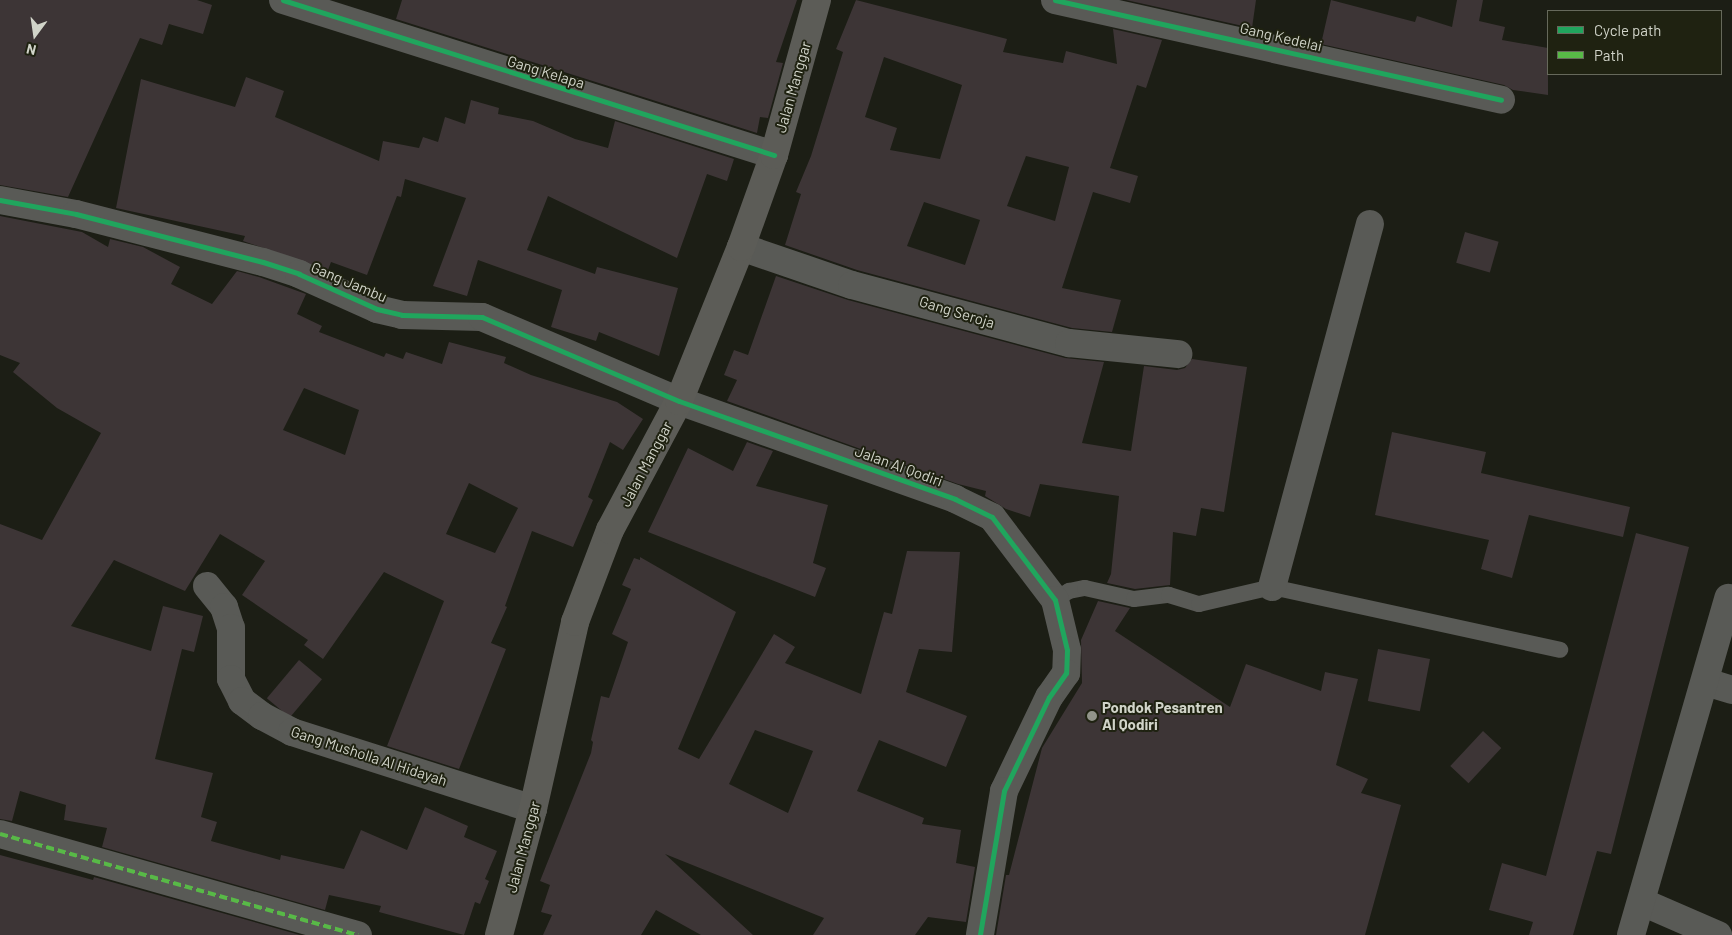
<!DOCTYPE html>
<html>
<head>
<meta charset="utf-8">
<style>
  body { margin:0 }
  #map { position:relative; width:1732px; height:935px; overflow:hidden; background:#1c1e15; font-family:Barlow,sans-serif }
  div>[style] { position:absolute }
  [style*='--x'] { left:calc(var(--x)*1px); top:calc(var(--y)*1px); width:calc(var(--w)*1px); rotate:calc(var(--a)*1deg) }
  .building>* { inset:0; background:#3d3536; transform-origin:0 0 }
  .lane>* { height:16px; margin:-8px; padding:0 8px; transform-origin:8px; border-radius:8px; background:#595a56 }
  .street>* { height:28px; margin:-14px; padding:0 14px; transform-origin:14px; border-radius:14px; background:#595a56 }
  .secondary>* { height:28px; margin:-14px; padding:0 14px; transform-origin:14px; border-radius:14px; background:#5c5c57 }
  .quiet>* { height:4px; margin-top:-2px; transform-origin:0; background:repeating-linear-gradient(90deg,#58b947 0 8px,transparent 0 12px) }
  .cycleway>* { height:5px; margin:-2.5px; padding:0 2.5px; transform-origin:2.5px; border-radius:2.5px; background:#20a55d }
  .dots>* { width:14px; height:14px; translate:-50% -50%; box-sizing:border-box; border:2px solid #1f2211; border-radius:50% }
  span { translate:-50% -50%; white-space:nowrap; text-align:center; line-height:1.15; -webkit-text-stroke:4px #1f2211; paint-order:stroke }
  .street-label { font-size:15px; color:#d1d4c9 }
  .poi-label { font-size:15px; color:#d1d4c9; font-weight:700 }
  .left { translate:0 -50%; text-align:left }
  .legend { position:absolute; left:1547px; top:10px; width:175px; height:65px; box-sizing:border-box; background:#1f2211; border:1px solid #66695b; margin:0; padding:6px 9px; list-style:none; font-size:15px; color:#d1d4c9 }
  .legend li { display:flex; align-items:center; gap:10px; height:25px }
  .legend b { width:25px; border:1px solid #66695b }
  .north { position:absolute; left:10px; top:10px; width:50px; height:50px; -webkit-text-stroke:4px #1f2211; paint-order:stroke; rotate:194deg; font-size:14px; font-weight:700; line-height:20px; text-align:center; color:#d1d4c9 }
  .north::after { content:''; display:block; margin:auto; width:18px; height:22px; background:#d1d4c9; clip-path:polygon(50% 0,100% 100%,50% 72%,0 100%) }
</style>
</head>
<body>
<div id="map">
  <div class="building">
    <div style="clip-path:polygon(0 0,197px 0,212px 5px,203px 34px,169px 24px,162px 45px,140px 38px,68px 197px,0 185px)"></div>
    <div style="clip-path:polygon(402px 0,797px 0,776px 62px,783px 63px,768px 118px,760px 117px,757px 133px,396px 19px)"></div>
    <div style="clip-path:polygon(evenodd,856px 0,1007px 39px,1003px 52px,1063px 63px,1066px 51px,1117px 64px,1113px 29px,1162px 40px,1146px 88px,1137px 85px,1110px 168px,1138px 176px,1130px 203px,1093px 192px,1062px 288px,1121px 300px,1112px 332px,1072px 328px,857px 270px,785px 245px,801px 194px,796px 192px,811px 156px,843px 52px,836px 49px,856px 0,884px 57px,962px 85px,940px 159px,890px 150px,897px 128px,865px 117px,884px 57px,856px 0,1026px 156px,1069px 167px,1055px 221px,1007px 206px,1026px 156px,856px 0,924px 202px,980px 220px,965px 265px,907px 246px,924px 202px)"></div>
    <div style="clip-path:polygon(1126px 0,1256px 0,1252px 28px)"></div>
    <div style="clip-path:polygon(1331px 0,1415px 22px,1417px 16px,1452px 27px,1457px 0,1483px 0,1479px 21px,1505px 27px,1502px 40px,1548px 48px,1548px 95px,1513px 90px,1504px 85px,1321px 44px)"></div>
    <div style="clip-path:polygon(246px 77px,284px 91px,275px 117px,379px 161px,383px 141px,419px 148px,423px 137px,438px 142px,445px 117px,465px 124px,471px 100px,499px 108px,498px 114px,533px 121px,575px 139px,608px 148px,615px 121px,734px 159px,727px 181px,707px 174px,677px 258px,548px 196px,527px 250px,595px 274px,597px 267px,678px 288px,659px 356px,599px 332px,596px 341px,551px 327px,562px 290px,478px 260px,467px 296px,433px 286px,466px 198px,405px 179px,401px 197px,397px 196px,367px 275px,331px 262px,328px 270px,243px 241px,245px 236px,116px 208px,141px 79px,235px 107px)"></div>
    <div style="clip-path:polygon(evenodd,0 216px,82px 232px,108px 247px,110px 239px,143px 247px,180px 267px,171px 284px,212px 304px,237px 271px,259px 277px,306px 294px,297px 314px,322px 326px,319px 332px,384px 357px,386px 353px,403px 359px,406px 352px,442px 364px,449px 342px,506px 357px,504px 363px,531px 375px,617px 402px,643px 419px,623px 450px,610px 442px,588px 497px,593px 500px,573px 547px,532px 531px,505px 606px,507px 607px,491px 643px,506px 649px,459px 769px,387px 746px,444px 601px,384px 572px,323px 659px,304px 645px,308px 640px,242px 595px,265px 561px,220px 534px,185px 591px,114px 560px,71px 626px,151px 651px,163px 606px,203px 616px,194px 652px,182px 649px,155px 759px,213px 773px,201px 817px,217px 822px,211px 841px,280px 860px,281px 855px,344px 869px,361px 830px,407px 850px,425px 807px,468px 826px,464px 837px,497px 851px,485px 879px,489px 881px,480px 904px,475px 902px,464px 935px,379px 912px,381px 906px,329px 895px,325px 910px,102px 847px,107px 828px,64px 820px,66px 805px,20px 791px,12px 821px,0 819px,0 524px,42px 540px,101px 433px,57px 408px,13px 372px,20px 363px,0 355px,0 216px,304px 388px,359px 410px,345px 455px,283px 430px,304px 388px,0 216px,469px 483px,518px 508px,495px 553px,446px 534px,469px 483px)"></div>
    <div style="left:1465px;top:232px;width:35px;height:32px;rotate:16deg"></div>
    <div style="clip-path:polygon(776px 276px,848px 300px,1065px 358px,1104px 362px,1082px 443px,1131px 451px,1144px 366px,1177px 370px,1185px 368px,1192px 359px,1247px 367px,1224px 512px,1201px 508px,1196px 536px,1173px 532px,1170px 585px,1135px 589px,1107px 583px,1111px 574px,1119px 496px,1040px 484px,1030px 517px,1006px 509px,985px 496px,986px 491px,958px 484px,727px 401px,737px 380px,724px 375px,734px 350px,748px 355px)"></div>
    <div style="clip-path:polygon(1392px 432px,1486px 452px,1481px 473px,1630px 507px,1623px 537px,1529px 515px,1512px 578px,1481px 569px,1489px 540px,1375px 515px)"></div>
    <div style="clip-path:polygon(747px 442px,773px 451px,756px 486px,828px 505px,813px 563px,826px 568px,815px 597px,648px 532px,688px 448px,733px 471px)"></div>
    <div style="clip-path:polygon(1636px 533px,1689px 547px,1611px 854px,1597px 851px,1573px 935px,1529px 935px,1533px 922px,1489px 910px,1502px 863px,1546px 876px)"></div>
    <div style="clip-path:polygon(evenodd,907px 551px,960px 552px,952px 652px,919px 649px,906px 692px,967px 716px,946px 767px,879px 740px,857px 791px,924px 818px,922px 824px,961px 830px,956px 863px,975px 867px,966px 922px,928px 917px,915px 935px,813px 935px,824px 918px,665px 854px,753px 935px,701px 935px,656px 910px,641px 935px,543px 935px,552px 915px,541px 912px,550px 885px,540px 881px,591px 753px,593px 742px,591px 740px,601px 696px,609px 698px,628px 642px,612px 634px,631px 589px,622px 585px,634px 558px,640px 560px,640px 557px,736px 612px,678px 749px,699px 759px,774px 634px,795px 647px,785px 663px,861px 694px,884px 612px,892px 614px,907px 551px,755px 730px,813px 751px,788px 813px,729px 784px,755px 730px)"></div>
    <div style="clip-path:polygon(1098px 601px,1130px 608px,1115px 631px,1230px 707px,1246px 664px,1321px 691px,1325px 672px,1358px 679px,1336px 765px,1368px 779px,1361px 793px,1401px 805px,1365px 935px,996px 935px,1006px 875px,1009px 875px,1042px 748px,1082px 683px,1081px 640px)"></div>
    <div style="left:1378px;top:649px;width:53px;height:53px;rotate:11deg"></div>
    <div style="left:299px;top:660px;width:30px;height:50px;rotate:40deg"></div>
    <div style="left:1483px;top:731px;width:25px;height:48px;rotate:43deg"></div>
    <div style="clip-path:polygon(0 855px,93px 880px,94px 877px,300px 935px,0 935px)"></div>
  </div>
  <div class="lane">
    <div style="--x:1055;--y:600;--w:17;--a:-33"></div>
    <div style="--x:1069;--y:591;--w:16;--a:-11"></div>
    <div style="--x:1085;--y:588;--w:50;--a:12.7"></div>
    <div style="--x:1134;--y:599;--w:35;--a:-7"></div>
    <div style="--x:1169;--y:595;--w:31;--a:17"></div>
    <div style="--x:1199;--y:604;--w:75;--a:-13.1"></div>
    <div style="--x:1272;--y:587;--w:295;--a:12.3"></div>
  </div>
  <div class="street">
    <div style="--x:283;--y:0;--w:515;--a:17.52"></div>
    <div style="--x:1055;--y:0;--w:457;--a:12.6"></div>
    <div style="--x:0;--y:200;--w:77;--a:10.4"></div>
    <div style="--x:76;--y:214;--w:193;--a:14.4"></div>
    <div style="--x:263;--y:262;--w:38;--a:18"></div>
    <div style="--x:299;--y:274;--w:85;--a:24.2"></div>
    <div style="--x:377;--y:309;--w:26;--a:13"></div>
    <div style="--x:402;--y:315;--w:80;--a:1.4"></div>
    <div style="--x:482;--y:317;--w:214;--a:23.1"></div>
    <div style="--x:679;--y:401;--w:293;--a:19.5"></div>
    <div style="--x:955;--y:499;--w:41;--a:25.9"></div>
    <div style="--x:992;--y:517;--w:104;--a:52.8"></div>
    <div style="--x:1055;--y:600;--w:51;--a:76.5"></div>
    <div style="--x:1067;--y:650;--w:23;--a:92"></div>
    <div style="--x:1066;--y:673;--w:29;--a:125"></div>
    <div style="--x:1049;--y:697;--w:104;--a:115.6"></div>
    <div style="--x:1004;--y:791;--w:146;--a:99.5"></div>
    <div style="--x:741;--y:247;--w:117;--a:18.9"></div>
    <div style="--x:852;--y:285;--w:225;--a:15"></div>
    <div style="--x:1069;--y:343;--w:110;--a:5.8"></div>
    <div style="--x:207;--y:586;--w:27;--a:51"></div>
    <div style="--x:224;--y:607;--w:22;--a:72"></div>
    <div style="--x:231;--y:628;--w:51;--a:90"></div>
    <div style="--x:231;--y:679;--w:25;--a:63"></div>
    <div style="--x:242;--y:701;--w:25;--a:37"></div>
    <div style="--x:262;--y:716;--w:34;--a:28"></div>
    <div style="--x:292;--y:732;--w:253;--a:17.7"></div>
    <div style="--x:1272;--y:587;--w:376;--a:-74.9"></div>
    <div style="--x:1706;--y:682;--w:27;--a:17"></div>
    <div style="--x:0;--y:834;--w:372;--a:15.8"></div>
    <div style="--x:1642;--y:902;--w:83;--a:23.5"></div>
    <div style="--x:1631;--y:935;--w:351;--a:-73.9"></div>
  </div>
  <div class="secondary">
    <div style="--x:499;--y:935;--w:131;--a:-74.9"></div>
    <div style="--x:533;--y:809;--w:192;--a:-77.3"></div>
    <div style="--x:575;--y:622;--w:98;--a:-69.2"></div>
    <div style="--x:610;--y:530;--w:146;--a:-61.9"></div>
    <div style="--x:679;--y:401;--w:166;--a:-68.1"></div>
    <div style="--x:741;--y:247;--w:98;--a:-70.3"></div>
    <div style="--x:774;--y:155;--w:161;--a:-74.5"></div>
  </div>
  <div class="quiet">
    <div style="--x:0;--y:834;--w:372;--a:15.8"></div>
  </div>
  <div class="cycleway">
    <div style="--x:283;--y:0;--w:515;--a:17.52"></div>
    <div style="--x:1055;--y:0;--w:457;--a:12.6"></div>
    <div style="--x:0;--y:200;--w:77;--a:10.4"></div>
    <div style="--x:76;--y:214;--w:193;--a:14.4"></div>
    <div style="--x:263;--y:262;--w:38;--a:18"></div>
    <div style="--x:299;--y:274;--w:85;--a:24.2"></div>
    <div style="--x:377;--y:309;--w:26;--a:13"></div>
    <div style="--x:402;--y:315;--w:80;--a:1.4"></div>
    <div style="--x:482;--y:317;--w:214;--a:23.1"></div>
    <div style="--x:679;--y:401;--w:293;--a:19.5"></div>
    <div style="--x:955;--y:499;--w:41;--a:25.9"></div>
    <div style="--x:992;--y:517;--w:104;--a:52.8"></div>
    <div style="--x:1055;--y:600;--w:51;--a:76.5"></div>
    <div style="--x:1067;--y:650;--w:23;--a:92"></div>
    <div style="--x:1066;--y:673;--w:29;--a:125"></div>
    <div style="--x:1049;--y:697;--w:104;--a:115.6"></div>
    <div style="--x:1004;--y:791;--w:146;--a:99.5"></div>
  </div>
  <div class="dots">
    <div style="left:1092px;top:716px;background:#92948a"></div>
  </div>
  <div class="street-label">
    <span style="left:1281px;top:37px;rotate:13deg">Gang Kedelai</span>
    <span style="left:546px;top:72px;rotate:17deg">Gang Kelapa</span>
    <span style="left:793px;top:87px;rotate:-74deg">Jalan Manggar</span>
    <span style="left:349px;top:282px;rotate:23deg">Gang Jambu</span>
    <span style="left:957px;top:312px;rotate:17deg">Gang Seroja</span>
    <span style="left:646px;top:464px;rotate:-62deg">Jalan Manggar</span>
    <span style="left:899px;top:466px;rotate:20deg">Jalan Al Qodiri</span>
    <span style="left:369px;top:756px;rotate:18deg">Gang Musholla Al Hidayah</span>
    <span style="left:523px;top:847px;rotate:-75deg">Jalan Manggar</span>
  </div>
  <div class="poi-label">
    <span class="left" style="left:1102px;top:716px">Pondok Pesantren<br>Al Qodiri</span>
  </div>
  <ul class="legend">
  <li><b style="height:6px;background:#20a55d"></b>Cycle path</li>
  <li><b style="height:6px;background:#58b947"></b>Path</li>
  </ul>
  <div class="north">N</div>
</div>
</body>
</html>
